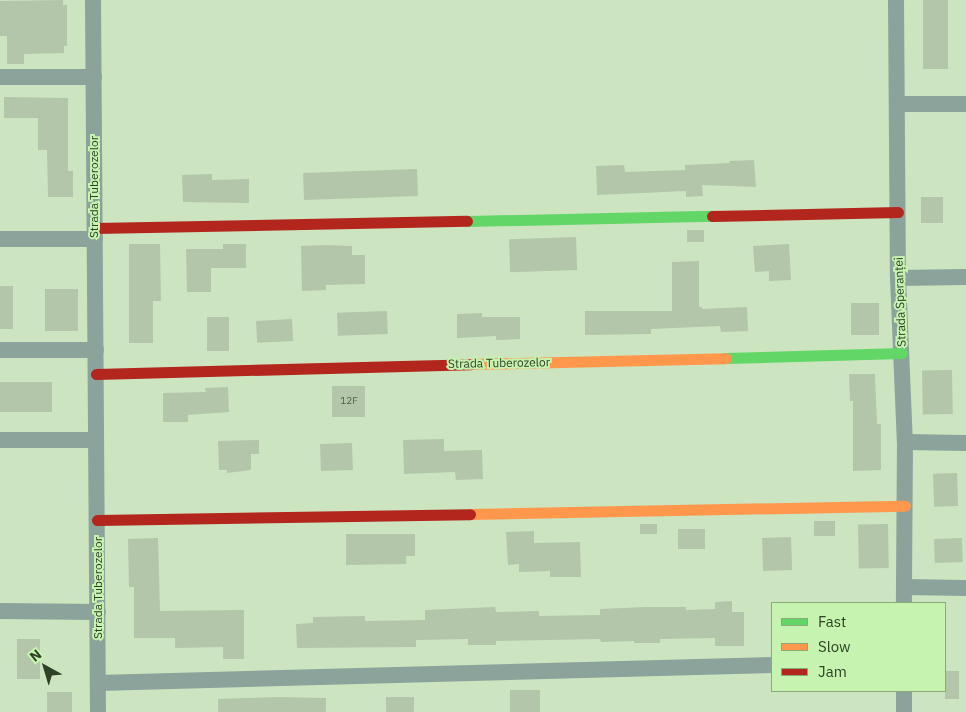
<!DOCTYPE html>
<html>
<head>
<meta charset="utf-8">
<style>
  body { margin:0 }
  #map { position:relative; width:966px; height:712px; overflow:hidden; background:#cce4c0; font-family:"IBM Plex Sans",sans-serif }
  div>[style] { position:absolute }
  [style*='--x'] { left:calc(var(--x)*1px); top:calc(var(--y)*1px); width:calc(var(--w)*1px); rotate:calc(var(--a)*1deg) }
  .building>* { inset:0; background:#b3c6a9; transform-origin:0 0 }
  .street>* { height:16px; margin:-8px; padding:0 8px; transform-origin:8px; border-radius:8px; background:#8ba39a }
  .fast>* { height:11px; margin:-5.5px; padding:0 5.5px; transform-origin:5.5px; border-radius:5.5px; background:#63d668 }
  .slow>* { height:11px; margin:-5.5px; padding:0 5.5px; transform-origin:5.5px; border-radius:5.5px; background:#ff974d }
  .jam>* { height:11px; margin:-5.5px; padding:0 5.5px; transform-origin:5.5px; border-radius:5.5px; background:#b3261e }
  span { translate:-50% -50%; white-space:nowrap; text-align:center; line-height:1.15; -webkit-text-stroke:4px #c7f3b1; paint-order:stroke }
  .number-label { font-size:10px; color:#4f6246 }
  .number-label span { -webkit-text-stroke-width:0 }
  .street-label { font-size:12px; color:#2e4025 }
  .legend { position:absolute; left:771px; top:602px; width:175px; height:90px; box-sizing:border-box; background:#c7f3b1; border:1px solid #8aab79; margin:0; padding:6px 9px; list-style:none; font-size:15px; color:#2e4025 }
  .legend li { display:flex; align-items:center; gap:10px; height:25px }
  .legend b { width:25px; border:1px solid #8aab79 }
  .north { position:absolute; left:20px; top:642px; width:50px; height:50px; -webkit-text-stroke:4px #c7f3b1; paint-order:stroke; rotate:321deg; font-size:14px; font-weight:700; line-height:20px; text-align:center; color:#2e4025 }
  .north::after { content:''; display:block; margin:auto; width:18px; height:22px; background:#2e4025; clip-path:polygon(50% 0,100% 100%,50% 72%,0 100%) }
</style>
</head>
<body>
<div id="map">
  <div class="building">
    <div style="clip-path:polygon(63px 0,63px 5px,67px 5px,67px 46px,64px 46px,64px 53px,24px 54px,24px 64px,7px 64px,7px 36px,0 36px,0 1px)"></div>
    <div style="left:923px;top:0;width:25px;height:69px"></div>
    <div style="clip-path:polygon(4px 97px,68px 98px,68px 171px,73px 171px,73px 197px,48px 197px,47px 150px,38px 150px,38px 118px,4px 118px)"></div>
    <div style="clip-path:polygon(754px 160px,756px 187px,702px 185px,703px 196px,686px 197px,686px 191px,597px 195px,596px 166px,624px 165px,625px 172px,685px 170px,685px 165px,730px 163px,729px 161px)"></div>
    <div style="left:417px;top:169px;width:27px;height:114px;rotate:88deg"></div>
    <div style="clip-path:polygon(212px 174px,212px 180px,249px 179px,249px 203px,183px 202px,182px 175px)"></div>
    <div style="left:921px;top:197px;width:22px;height:26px"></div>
    <div style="left:687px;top:230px;width:17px;height:12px"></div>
    <div style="left:576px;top:237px;width:33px;height:67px;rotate:88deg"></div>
    <div style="clip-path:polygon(129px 244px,160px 244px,161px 301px,153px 301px,153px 343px,129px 343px)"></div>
    <div style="clip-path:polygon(223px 244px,246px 244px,246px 268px,211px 268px,211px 292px,187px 292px,186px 249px,223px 249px)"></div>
    <div style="clip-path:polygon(789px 244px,791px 280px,769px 281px,769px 271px,755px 272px,753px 246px)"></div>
    <div style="clip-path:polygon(325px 245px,352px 246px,352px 255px,365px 255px,365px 284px,326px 285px,326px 290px,302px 291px,301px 246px)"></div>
    <div style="clip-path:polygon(699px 261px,699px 307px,702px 307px,702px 309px,747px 307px,748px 331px,721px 332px,720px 326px,651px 329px,651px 334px,585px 335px,585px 311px,672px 311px,672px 262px)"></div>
    <div style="left:0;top:286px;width:13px;height:43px"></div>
    <div style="left:78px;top:289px;width:42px;height:33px;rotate:90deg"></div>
    <div style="left:851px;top:303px;width:28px;height:32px"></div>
    <div style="left:387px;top:311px;width:23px;height:50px;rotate:88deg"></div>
    <div style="clip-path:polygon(482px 313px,482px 317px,520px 317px,520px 339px,496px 340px,496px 336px,457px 338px,457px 314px)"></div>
    <div style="left:207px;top:317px;width:22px;height:34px"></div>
    <div style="left:292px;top:319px;width:22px;height:36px;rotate:87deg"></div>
    <div style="left:952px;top:370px;width:44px;height:30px;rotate:89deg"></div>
    <div style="clip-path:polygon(849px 374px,875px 374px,877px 424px,881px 424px,881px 470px,853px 471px,853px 401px,850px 401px)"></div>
    <div style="left:0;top:382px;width:52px;height:30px"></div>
    <div style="left:332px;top:386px;width:33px;height:31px"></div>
    <div style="clip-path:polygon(228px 387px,229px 412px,188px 415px,188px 422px,163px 422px,163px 393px,206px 392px,205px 388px)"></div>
    <div style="clip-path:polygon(444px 439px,444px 451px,482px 450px,483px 479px,456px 480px,455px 472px,404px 474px,403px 440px)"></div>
    <div style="clip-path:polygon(259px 440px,259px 454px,251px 454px,251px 470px,227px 473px,227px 470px,219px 470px,218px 441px)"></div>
    <div style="left:352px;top:443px;width:27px;height:32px;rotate:88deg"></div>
    <div style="left:957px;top:473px;width:33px;height:24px;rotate:88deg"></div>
    <div style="left:814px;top:521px;width:21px;height:15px"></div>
    <div style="left:640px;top:524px;width:17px;height:10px"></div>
    <div style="left:888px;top:524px;width:44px;height:30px;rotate:89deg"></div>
    <div style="left:705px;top:529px;width:20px;height:27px;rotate:90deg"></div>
    <div style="clip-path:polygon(534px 531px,534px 543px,580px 542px,581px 577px,550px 577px,550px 571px,519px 572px,519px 564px,508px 565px,506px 532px)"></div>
    <div style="clip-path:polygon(346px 534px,415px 534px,415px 556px,406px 556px,406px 564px,346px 565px)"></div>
    <div style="left:791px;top:537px;width:33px;height:29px;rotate:88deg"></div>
    <div style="clip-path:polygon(158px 538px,160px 611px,244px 610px,244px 659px,223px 659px,223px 647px,175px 648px,175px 638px,134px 638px,134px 587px,129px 587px,128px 539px)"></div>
    <div style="left:962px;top:538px;width:24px;height:28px;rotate:88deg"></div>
    <div style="clip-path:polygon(732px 601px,732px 612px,744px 612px,744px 646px,715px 646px,715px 638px,660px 639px,660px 643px,634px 643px,634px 641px,601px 642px,600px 639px,496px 641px,496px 645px,468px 645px,468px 639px,416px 640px,416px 647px,297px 648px,296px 624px,313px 623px,313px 617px,365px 616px,365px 621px,425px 620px,425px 610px,495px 607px,496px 612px,539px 611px,539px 616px,600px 615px,600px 609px,646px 607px,686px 607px,686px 610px,715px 609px,715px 602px)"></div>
    <div style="left:17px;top:639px;width:23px;height:40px"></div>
    <div style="left:945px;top:671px;width:14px;height:28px"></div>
    <div style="left:540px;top:690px;width:22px;height:30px;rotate:90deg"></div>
    <div style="left:47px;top:692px;width:25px;height:20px"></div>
    <div style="clip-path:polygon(279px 697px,326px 698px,326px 712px,218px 712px,218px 699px)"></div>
    <div style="left:386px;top:697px;width:28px;height:15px"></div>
  </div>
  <div class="street">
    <div style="--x:93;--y:0;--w:712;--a:89.6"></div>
    <div style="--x:896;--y:0;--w:278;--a:89.6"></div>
    <div style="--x:898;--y:278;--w:164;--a:87.6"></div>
    <div style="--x:905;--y:442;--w:161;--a:90.4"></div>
    <div style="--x:0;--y:77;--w:94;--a:0"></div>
    <div style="--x:897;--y:104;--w:69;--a:0"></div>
    <div style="--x:0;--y:239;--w:95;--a:0"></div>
    <div style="--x:898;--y:278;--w:68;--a:-0.8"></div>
    <div style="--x:0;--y:350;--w:96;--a:0"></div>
    <div style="--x:0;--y:440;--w:96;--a:0"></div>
    <div style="--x:905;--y:442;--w:61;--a:0.9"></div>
    <div style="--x:904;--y:587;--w:62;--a:0.9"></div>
    <div style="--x:0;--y:611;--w:98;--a:0.6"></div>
    <div style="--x:98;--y:683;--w:674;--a:-1.53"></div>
    <div style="--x:904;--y:691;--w:21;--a:90"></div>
  </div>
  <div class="fast">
    <div style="--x:467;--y:221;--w:245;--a:-1.2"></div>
    <div style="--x:726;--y:358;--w:176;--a:-1.6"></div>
  </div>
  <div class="slow">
    <div style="--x:471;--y:364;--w:255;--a:-1.3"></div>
    <div style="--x:470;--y:514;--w:435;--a:-1.1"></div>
  </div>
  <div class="jam">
    <div style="--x:712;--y:216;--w:186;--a:-1.2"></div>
    <div style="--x:95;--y:228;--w:372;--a:-1.1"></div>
    <div style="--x:96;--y:374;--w:375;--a:-1.5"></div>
    <div style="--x:97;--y:520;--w:373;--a:-0.9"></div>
  </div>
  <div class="number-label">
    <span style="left:349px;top:401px">12F</span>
  </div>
  <div class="street-label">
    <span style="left:94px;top:187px;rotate:-90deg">Strada Tuberozelor</span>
    <span style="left:900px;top:302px;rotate:-92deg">Strada Speranței</span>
    <span style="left:499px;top:363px;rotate:-1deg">Strada Tuberozelor</span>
    <span style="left:98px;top:588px;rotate:-90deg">Strada Tuberozelor</span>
  </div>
  <ul class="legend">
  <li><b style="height:6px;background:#63d668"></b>Fast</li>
  <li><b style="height:6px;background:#ff974d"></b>Slow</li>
  <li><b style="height:6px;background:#b3261e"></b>Jam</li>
  </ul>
  <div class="north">N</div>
</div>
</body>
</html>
